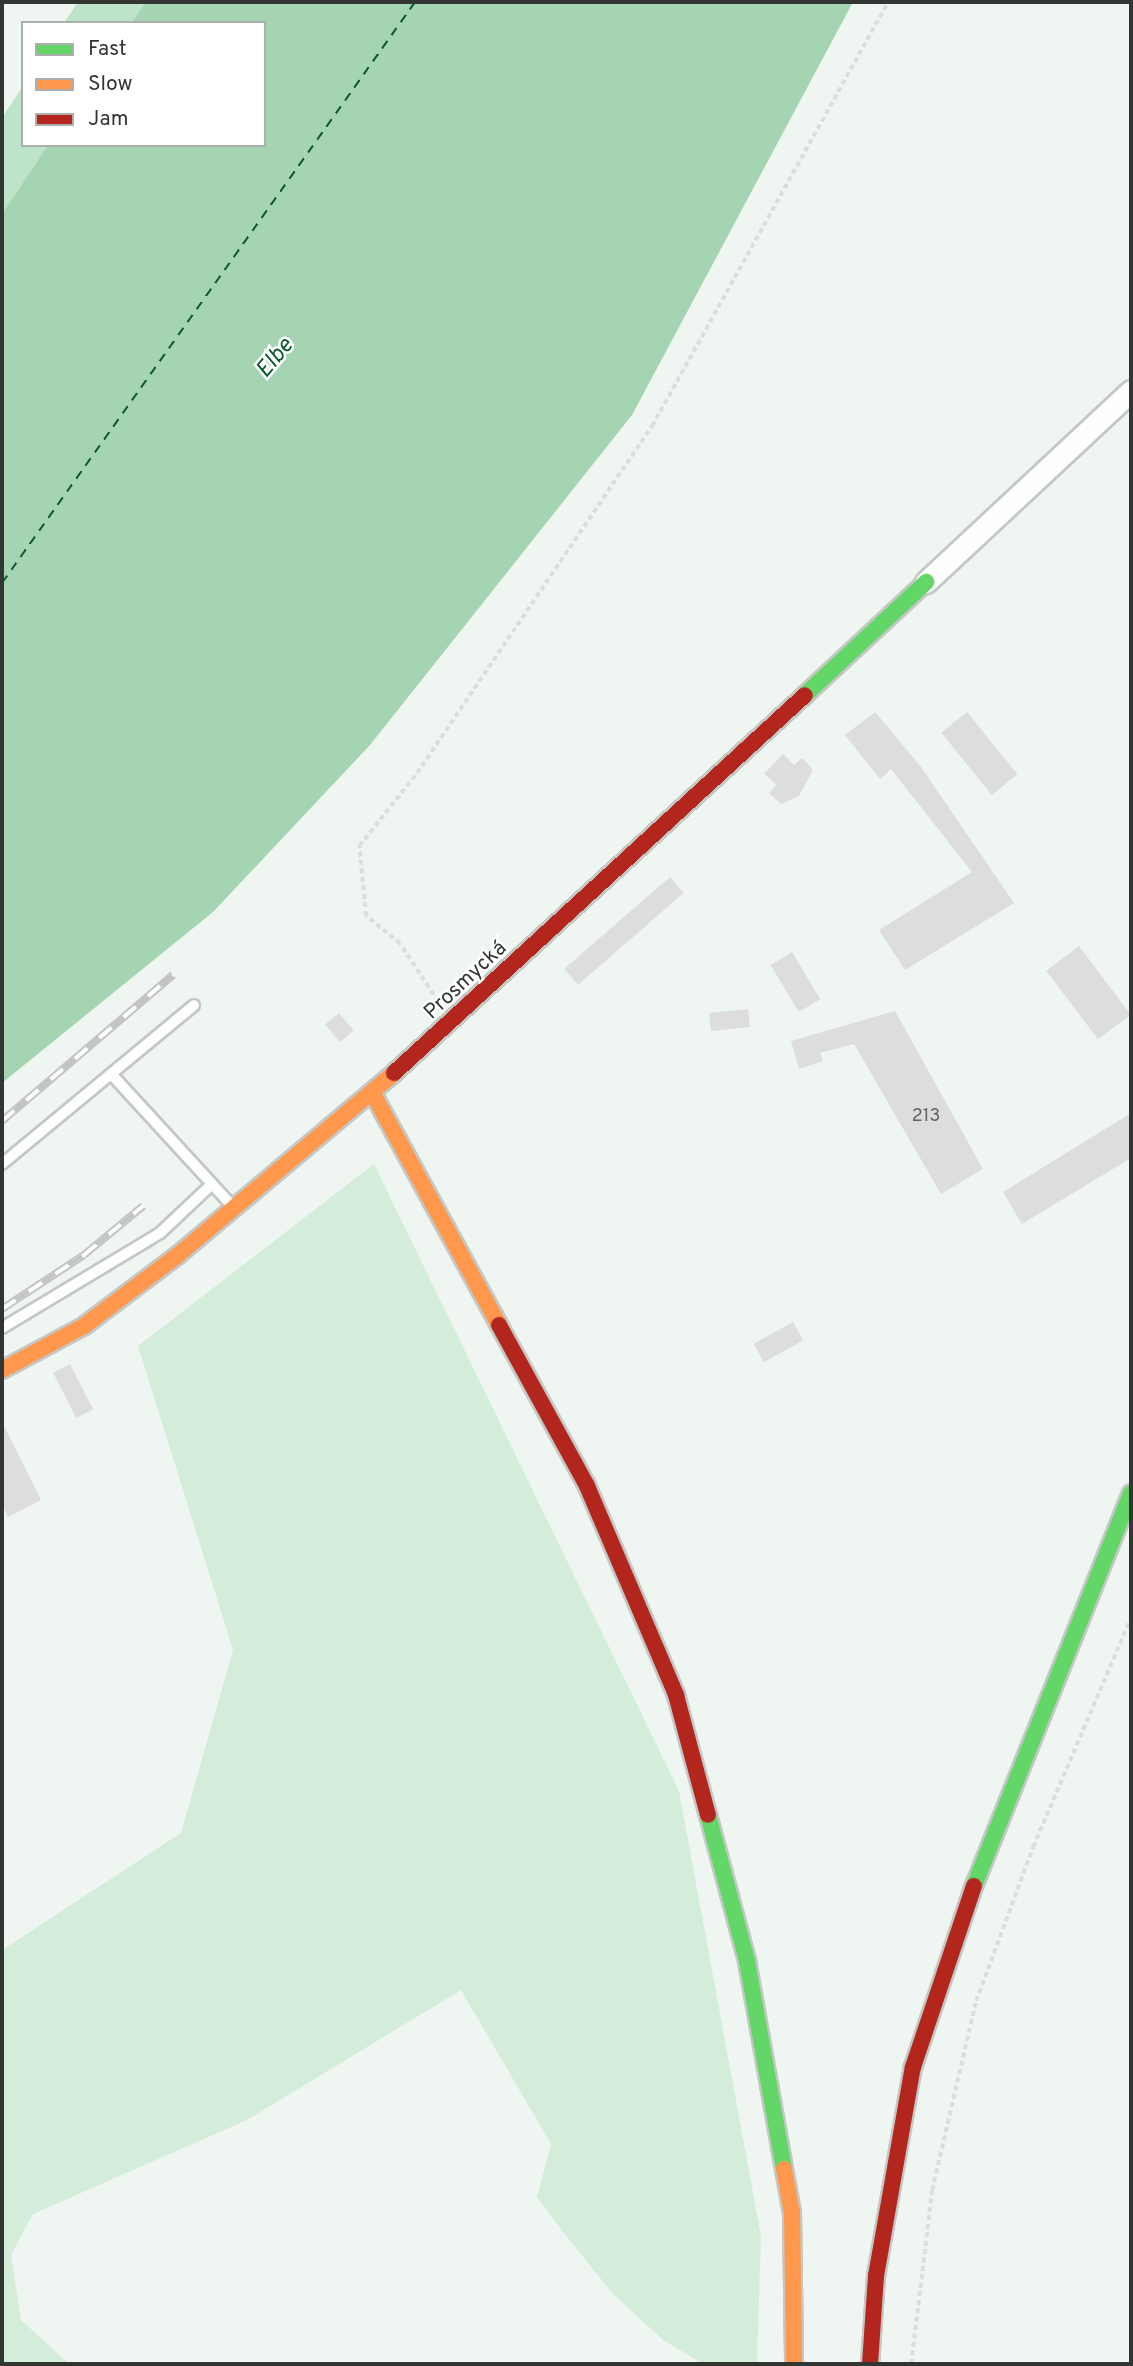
<!DOCTYPE html>
<html>
<head>
<meta charset="utf-8">
<style>
  body { margin:0 }
  #map { position:relative; width:1133px; height:2366px; overflow:hidden; background:#eff5f1; font-family:Overpass,sans-serif }
  div>[style] { position:absolute }
  [style*='--x'] { left:calc(var(--x)*1px); top:calc(var(--y)*1px); width:calc(var(--w)*1px); rotate:calc(var(--a)*1deg) }
  .green>* { inset:0; background:#d4eddb }
  .forest>* { inset:0; background:#bde4c9 }
  .water>* { inset:0; background:#a5d4b3 }
  .ferry>* { height:2px; margin-top:-1px; transform-origin:0; background:repeating-linear-gradient(90deg,#0a582e 0 9px,transparent 0 16px) }
  .building>* { inset:0; background:#ddd; transform-origin:0 0 }
  .path>* { height:3.5px; margin-top:-1.75px; transform-origin:0; background:repeating-linear-gradient(90deg,#dcdedd 0 5px,transparent 0 8.5px) }
  .roads { filter:drop-shadow(2px 0 #c4c8c5) drop-shadow(-2px 0 #c4c8c5) drop-shadow(0 2px #c4c8c5) drop-shadow(0 -2px #c4c8c5) }
  .lane>* { height:10px; margin:-5px; padding:0 5px; transform-origin:5px; border-radius:5px; background:#fdfefd }
  .street>* { height:21px; margin:-10.5px; padding:0 10.5px; transform-origin:10.5px; border-radius:10.5px; background:#fdfefd }
  .fast>* { height:16px; margin:-8px; padding:0 8px; transform-origin:8px; border-radius:8px; background:#63d668 }
  .slow>* { height:16px; margin:-8px; padding:0 8px; transform-origin:8px; border-radius:8px; background:#ff974d }
  .jam>* { height:16px; margin:-8px; padding:0 8px; transform-origin:8px; border-radius:8px; background:#b3261e }
  .rail>* { height:8px; margin-top:-4px; transform-origin:0; background:repeating-linear-gradient(90deg,#fff 0 16px,#c3c4c3 0 32px); box-sizing:border-box; border-block:2px solid #c3c4c3 }
  span { translate:-50% -50%; white-space:nowrap; text-align:center; line-height:1.15; -webkit-text-stroke:5px #fff; paint-order:stroke }
  .number-label { font-size:18px; color:#606260 }
  .number-label span { -webkit-text-stroke-width:0 }
  .street-label { font-size:21px; color:#323633 }
  .water-label { font-size:23px; color:#0a582e; font-style:italic }
  .frame { position:absolute; inset:0; border:4px solid #323633; pointer-events:none }
  .legend { position:absolute; left:21px; top:21px; width:245px; height:126px; box-sizing:border-box; background:#fff; border:2px solid #adafad; margin:0; padding:9px 12px; list-style:none; font-size:21px; color:#323633 }
  .legend li { display:flex; align-items:center; gap:14px; height:35px }
  .legend b { width:35px; border:2px solid #adafad }
</style>
</head>
<body>
<div id="map">
  <div class="green">
    <div style="clip-path:polygon(374px 1164px,679px 1791px,761px 2236px,757px 2364px,703px 2364px,663px 2340px,613px 2294px,564px 2233px,537px 2197px,551px 2144px,461px 1990px,247px 2120px,33px 2214px,11px 2255px,21px 2320px,69px 2364px,2px 2364px,2px 1950px,181px 1833px,233px 1650px,138px 1346px)"></div>
  </div>
  <div class="forest">
    <div style="clip-path:polygon(78px 2px,146px 2px,131px 23px,64px 23px)"></div>
    <div style="clip-path:polygon(23px 86px,23px 145px,48px 145px,2px 214px,2px 118px)"></div>
  </div>
  <div class="water">
    <div style="clip-path:polygon(146px 2px,853px 2px,632px 415px,370px 745px,213px 912px,2px 1083px,2px 214px,48px 145px,264px 145px,264px 23px,131px 23px)"></div>
  </div>
  <div class="ferry">
    <div style="--x:2;--y:583;--w:713;--a:-54.59"></div>
  </div>
  <div class="building">
    <div style="clip-path:polygon(875px 712px,921px 767px,1014px 903px,905px 970px,879px 930px,972px 872px,891px 769px,880px 779px,845px 735px)"></div>
    <div style="left:967px;top:712px;width:80px;height:33px;rotate:51deg"></div>
    <div style="clip-path:polygon(783px 754px,794px 765px,802px 758px,813px 770px,799px 796px,781px 804px,769px 793px,777px 785px,764px 774px)"></div>
    <div style="left:670px;top:877px;width:21px;height:140px;rotate:49deg"></div>
    <div style="left:1079px;top:946px;width:86px;height:41px;rotate:53deg"></div>
    <div style="left:792px;top:952px;width:55px;height:25px;rotate:59deg"></div>
    <div style="left:748px;top:1009px;width:18px;height:39px;rotate:84deg"></div>
    <div style="clip-path:polygon(895px 1011px,983px 1169px,941px 1194px,854px 1044px,820px 1053px,823px 1061px,799px 1069px,791px 1041px)"></div>
    <div style="left:339px;top:1013px;width:23px;height:18px;rotate:50deg"></div>
    <div style="clip-path:polygon(1131px 1113px,1131px 1158px,1022px 1224px,1003px 1192px)"></div>
    <div style="left:793px;top:1322px;width:21px;height:45px;rotate:61deg"></div>
    <div style="left:70px;top:1364px;width:51px;height:19px;rotate:63deg"></div>
    <div style="clip-path:polygon(2px 1422px,41px 1500px,8px 1517px,2px 1505px)"></div>
  </div>
  <div class="path">
    <div style="--x:438;--y:1002;--w:69;--a:-123.2"></div>
    <div style="--x:400;--y:944;--w:44;--a:-140.5"></div>
    <div style="--x:366;--y:916;--w:70;--a:-95.7"></div>
    <div style="--x:359;--y:846;--w:93;--a:-51.5"></div>
    <div style="--x:417;--y:773;--w:419;--a:-55.9"></div>
    <div style="--x:652;--y:426;--w:485;--a:-60.9"></div>
    <div style="--x:911;--y:2364;--w:175;--a:-83.1"></div>
    <div style="--x:932;--y:2190;--w:194;--a:-76.9"></div>
    <div style="--x:976;--y:2001;--w:164;--a:-69.7"></div>
    <div style="--x:1033;--y:1847;--w:250;--a:-66.9"></div>
  </div>
  <div class="roads">
    <div class="lane">
      <div style="--x:113;--y:1076;--w:178;--a:47.5"></div>
      <div style="--x:2;--y:1164;--w:249;--a:-39.6"></div>
      <div style="--x:2;--y:1328;--w:184;--a:-31"></div>
      <div style="--x:160;--y:1233;--w:71;--a:-43.3"></div>
    </div>
    <div class="street">
      <div style="--x:926;--y:582;--w:280;--a:-43"></div>
    </div>
    <div class="fast">
      <div style="--x:805;--y:695;--w:166;--a:-43"></div>
      <div style="--x:708;--y:1815;--w:151;--a:75"></div>
      <div style="--x:747;--y:1961;--w:211;--a:79.9"></div>
      <div style="--x:974;--y:1886;--w:423;--a:-68.2"></div>
    </div>
    <div class="slow">
      <div style="--x:372;--y:1092;--w:265;--a:61.4"></div>
      <div style="--x:2;--y:1370;--w:93;--a:-28.2"></div>
      <div style="--x:84;--y:1326;--w:118;--a:-37.1"></div>
      <div style="--x:178;--y:1255;--w:282;--a:-40.1"></div>
      <div style="--x:784;--y:2169;--w:45;--a:79.7"></div>
      <div style="--x:792;--y:2213;--w:151;--a:89.2"></div>
    </div>
    <div class="jam">
      <div style="--x:394;--y:1073;--w:558;--a:-42.6"></div>
      <div style="--x:499;--y:1325;--w:183;--a:61.3"></div>
      <div style="--x:587;--y:1486;--w:227;--a:66.9"></div>
      <div style="--x:676;--y:1695;--w:124;--a:75.1"></div>
      <div style="--x:870;--y:2364;--w:88;--a:-86.1"></div>
      <div style="--x:876;--y:2276;--w:212;--a:-80"></div>
      <div style="--x:913;--y:2067;--w:191;--a:-71.4"></div>
    </div>
  </div>
  <div class="rail">
    <div style="--x:2;--y:1121;--w:225;--a:-40.5"></div>
    <div style="--x:2;--y:1309;--w:98;--a:-33.4"></div>
    <div style="--x:84;--y:1255;--w:77;--a:-39.7"></div>
  </div>
  <div class="number-label">
    <span style="left:926px;top:1117px">213</span>
  </div>
  <div class="street-label">
    <span style="left:466px;top:981px;rotate:-43deg">Prosmycká</span>
  </div>
  <div class="water-label">
    <span style="left:276px;top:359px;rotate:-50deg">Elbe</span>
  </div>
  <div class="frame"></div>
  <ul class="legend">
  <li><b style="height:9px;background:#63d668"></b>Fast</li>
  <li><b style="height:9px;background:#ff974d"></b>Slow</li>
  <li><b style="height:9px;background:#b3261e"></b>Jam</li>
  </ul>
</div>
</body>
</html>
